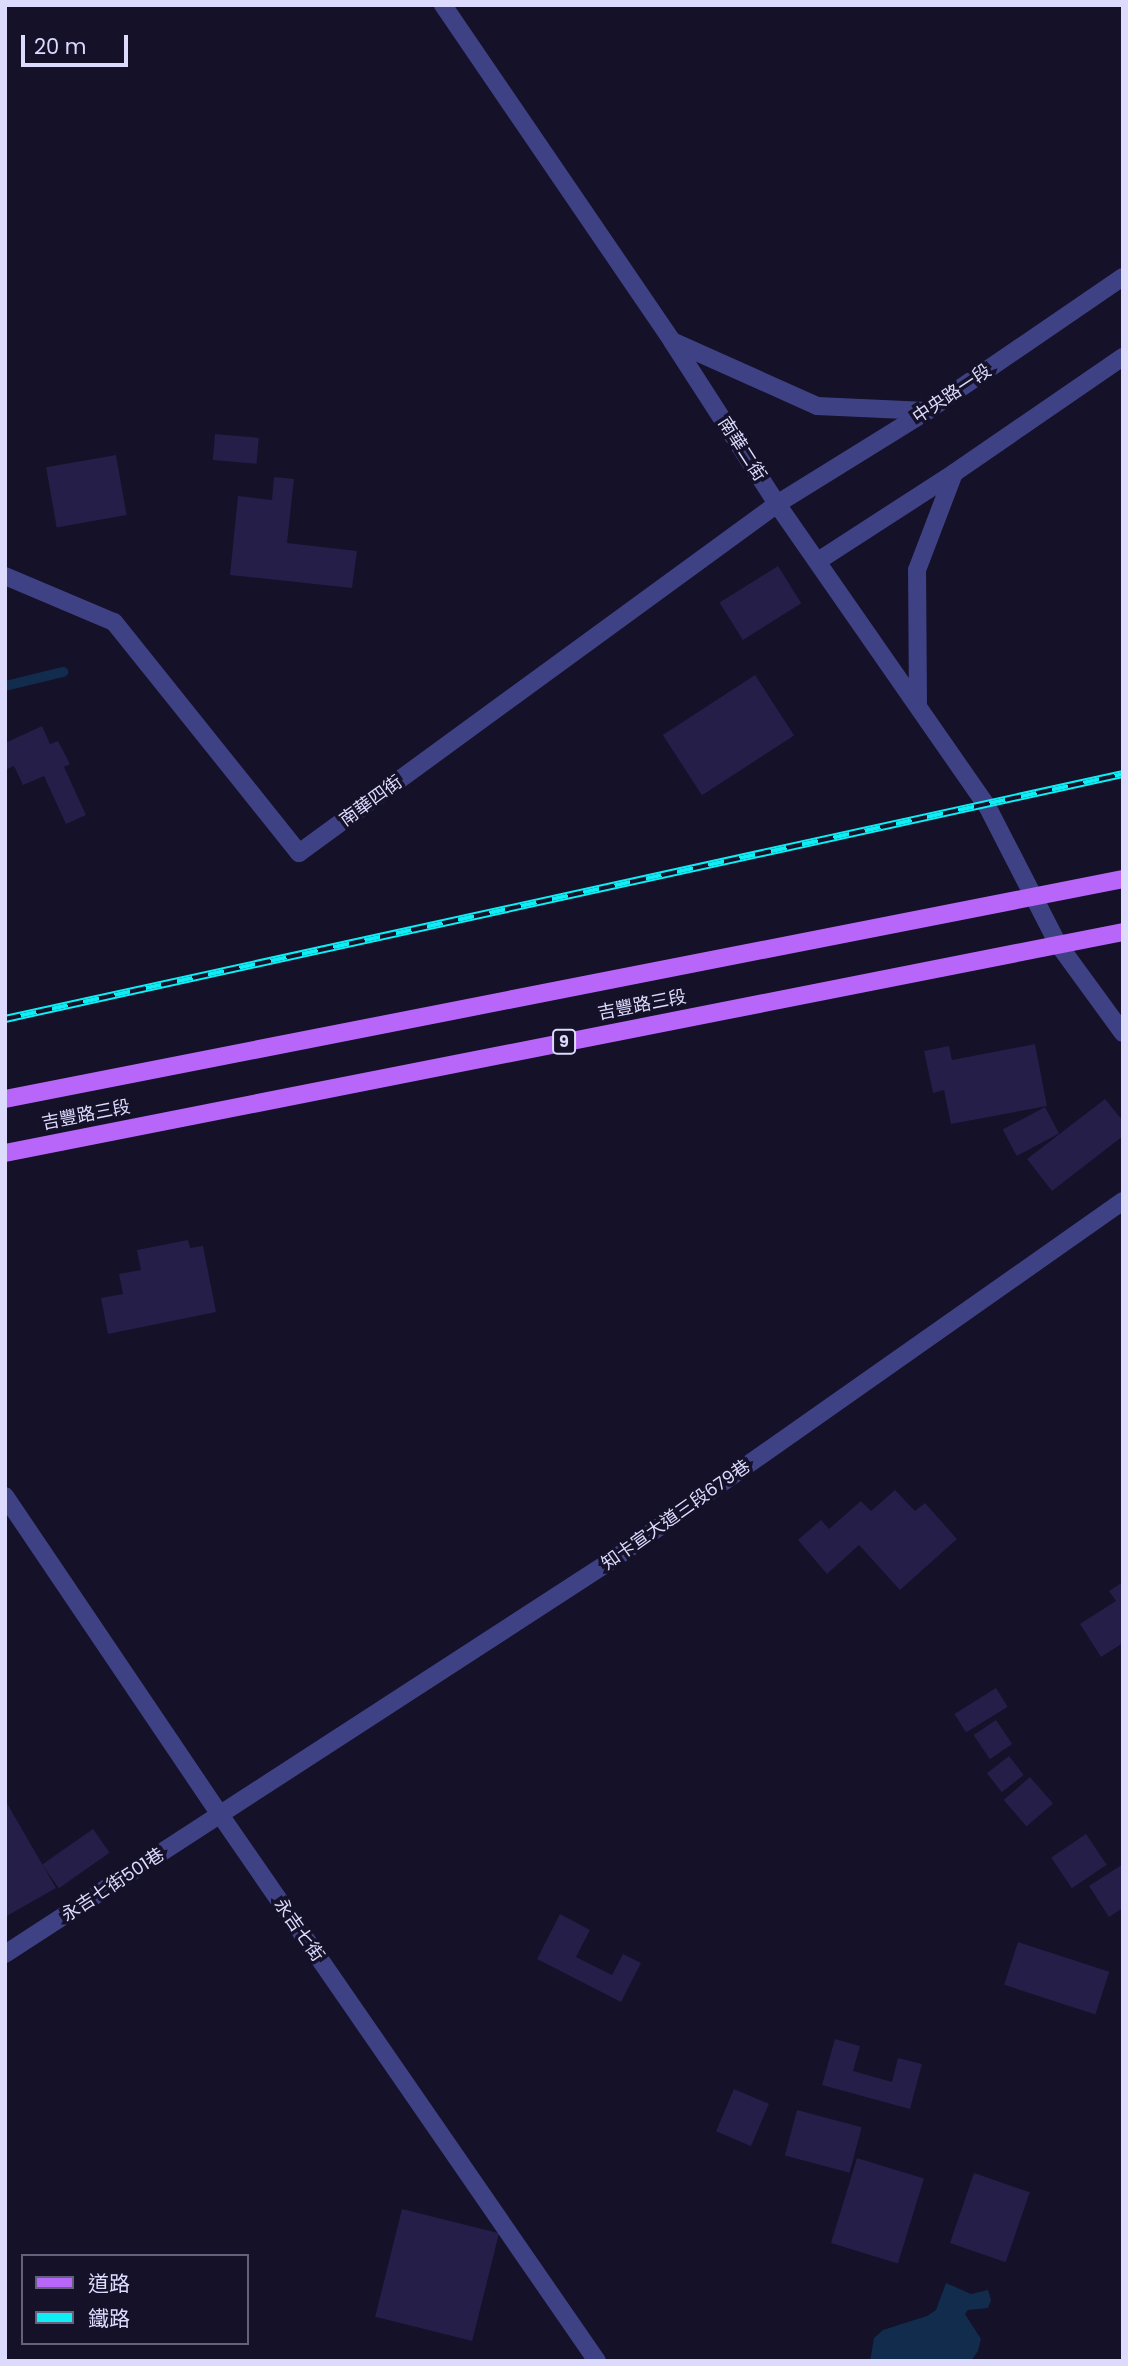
<!DOCTYPE html>
<html>
<head>
<meta charset="utf-8">
<style>
  body { margin:0 }
  #map { position:relative; width:1128px; height:2366px; overflow:hidden; background:#141128; font-family:Poppins,"Noto Sans TC",sans-serif }
  div>[style] { position:absolute }
  [style*='--x'] { left:calc(var(--x)*1px); top:calc(var(--y)*1px); width:calc(var(--w)*1px); rotate:calc(var(--a)*1deg) }
  .water>* { inset:0; background:#112c4d }
  .stream>* { height:10px; margin:-5px; padding:0 5px; transform-origin:5px; border-radius:5px; background:#112c4d }
  .building>* { inset:0; background:#241e49; transform-origin:0 0 }
  .minor>* { height:18px; margin:-9px; padding:0 9px; transform-origin:9px; border-radius:9px; background:#3f4185 }
  .major>* { height:18px; margin:-9px; padding:0 9px; transform-origin:9px; border-radius:9px; background:#b866f9 }
  .rail>* { height:8px; margin-top:-4px; transform-origin:0; background:repeating-linear-gradient(90deg,#141128 0 16px,#0feef5 0 32px); box-sizing:border-box; border-block:2px solid #0feef5 }
  span { translate:-50% -50%; white-space:nowrap; text-align:center; line-height:1.15; -webkit-text-stroke:7px #141128; paint-order:stroke }
  .shield-label span { padding:2px 5px; background:#141128; border:2px solid; border-radius:5px; -webkit-text-stroke-width:0 }
  .shield-label { font-size:16px; color:#dcdafd; font-weight:700 }
  .street-label { font-size:18px; color:#dcdafd }
  .frame { position:absolute; inset:0; border:7px solid #dcdafd; pointer-events:none }
  .legend { position:absolute; left:21px; top:2254px; width:228px; height:91px; box-sizing:border-box; background:#141128; border:2px solid #64617d; margin:0; padding:9px 12px; list-style:none; font-size:21px; color:#dcdafd }
  .legend li { display:flex; align-items:center; gap:14px; height:35px }
  .legend b { width:35px; border:2px solid #64617d }
  .scale { position:absolute; left:21px; top:35px; width:107px; height:32px; box-sizing:border-box; border:4px solid #dcdafd; border-top:0; padding-left:9px; font-size:21px; line-height:24px; white-space:nowrap; color:#dcdafd; -webkit-text-stroke:5px #141128; paint-order:stroke }
</style>
</head>
<body>
<div id="map">
  <div class="water">
    <div style="clip-path:polygon(946px 2283px,971px 2294px,988px 2290px,991px 2300px,988px 2308px,968px 2310px,965px 2314px,981px 2339px,978px 2351px,971px 2361px,870px 2361px,874px 2338px,883px 2330px,927px 2316px,936px 2310px)"></div>
  </div>
  <div class="stream">
    <div style="--x:5;--y:686;--w:60;--a:-13.6"></div>
  </div>
  <div class="building">
    <div style="left:215px;top:434px;width:44px;height:26px;rotate:5deg"></div>
    <div style="left:116px;top:455px;width:61px;height:71px;rotate:80deg"></div>
    <div style="clip-path:polygon(274px 477px,294px 479px,287px 543px,357px 551px,352px 588px,230px 575px,238px 496px,272px 500px)"></div>
    <div style="left:778px;top:566px;width:44px;height:69px;rotate:58deg"></div>
    <div style="left:755px;top:675px;width:72px;height:110px;rotate:57deg"></div>
    <div style="clip-path:polygon(42px 726px,50px 744px,58px 741px,70px 764px,64px 767px,86px 815px,66px 824px,44px 776px,23px 785px,14px 766px,5px 770px,5px 743px)"></div>
    <div style="clip-path:polygon(1035px 1044px,1047px 1106px,951px 1124px,944px 1090px,933px 1093px,924px 1051px,949px 1046px,952px 1060px)"></div>
    <div style="clip-path:polygon(1105px 1099px,1123px 1121px,1123px 1136px,1052px 1191px,1027px 1159px)"></div>
    <div style="left:1045px;top:1107px;width:30px;height:48px;rotate:62deg"></div>
    <div style="clip-path:polygon(188px 1240px,190px 1248px,203px 1246px,216px 1312px,108px 1334px,101px 1298px,123px 1294px,119px 1274px,141px 1270px,137px 1250px)"></div>
    <div style="clip-path:polygon(895px 1490px,915px 1511px,925px 1503px,957px 1539px,900px 1590px,859px 1545px,827px 1574px,798px 1540px,821px 1520px,829px 1529px,861px 1501px,871px 1511px)"></div>
    <div style="clip-path:polygon(1123px 1582px,1123px 1643px,1101px 1657px,1080px 1624px,1116px 1601px,1109px 1591px)"></div>
    <div style="left:996px;top:1688px;width:22px;height:49px;rotate:58deg"></div>
    <div style="left:996px;top:1720px;width:29px;height:27px;rotate:56deg"></div>
    <div style="left:1009px;top:1756px;width:24px;height:28px;rotate:52deg"></div>
    <div style="left:1030px;top:1777px;width:35px;height:35px;rotate:49deg"></div>
    <div style="clip-path:polygon(5px 1800px,56px 1888px,5px 1917px)"></div>
    <div style="left:93px;top:1829px;width:29px;height:62px;rotate:55deg"></div>
    <div style="left:1086px;top:1834px;width:37px;height:42px;rotate:56deg"></div>
    <div style="clip-path:polygon(1123px 1864px,1123px 1908px,1109px 1917px,1089px 1886px)"></div>
    <div style="clip-path:polygon(560px 1914px,590px 1930px,576px 1957px,612px 1975px,623px 1954px,641px 1963px,621px 2002px,537px 1959px)"></div>
    <div style="left:1018px;top:1942px;width:96px;height:45px;rotate:18deg"></div>
    <div style="clip-path:polygon(835px 2039px,860px 2046px,853px 2071px,892px 2082px,898px 2058px,922px 2064px,910px 2109px,822px 2085px)"></div>
    <div style="left:734px;top:2089px;width:38px;height:46px;rotate:23deg"></div>
    <div style="left:797px;top:2110px;width:67px;height:47px;rotate:15deg"></div>
    <div style="left:857px;top:2158px;width:70px;height:89px;rotate:17deg"></div>
    <div style="left:974px;top:2173px;width:59px;height:74px;rotate:19deg"></div>
    <div style="left:402px;top:2209px;width:100px;height:111px;rotate:14deg"></div>
  </div>
  <div class="minor">
    <div style="--x:443;--y:5;--w:407;--a:55.7"></div>
    <div style="--x:672;--y:341;--w:194;--a:57.2"></div>
    <div style="--x:777;--y:504;--w:368;--a:55.2"></div>
    <div style="--x:987;--y:806;--w:155;--a:62.8"></div>
    <div style="--x:1058;--y:944;--w:110;--a:53.9"></div>
    <div style="--x:672;--y:341;--w:159;--a:24.1"></div>
    <div style="--x:817;--y:406;--w:110;--a:2.6"></div>
    <div style="--x:818;--y:561;--w:162;--a:-32.9"></div>
    <div style="--x:954;--y:473;--w:205;--a:-34.5"></div>
    <div style="--x:5;--y:576;--w:118;--a:22.9"></div>
    <div style="--x:114;--y:622;--w:296;--a:51.3"></div>
    <div style="--x:299;--y:853;--w:592;--a:-36.13"></div>
    <div style="--x:777;--y:504;--w:176;--a:-31.8"></div>
    <div style="--x:927;--y:411;--w:237;--a:-34.4"></div>
    <div style="--x:918;--y:706;--w:136;--a:-90.4"></div>
    <div style="--x:917;--y:570;--w:104;--a:-69.1"></div>
    <div style="--x:5;--y:1496;--w:386;--a:56"></div>
    <div style="--x:221;--y:1816;--w:662;--a:55.4"></div>
    <div style="--x:5;--y:1954;--w:731;--a:-32.99"></div>
    <div style="--x:618;--y:1556;--w:617;--a:-35.11"></div>
  </div>
  <div class="major">
    <div style="--x:5;--y:1099;--w:1139;--a:-11.13"></div>
    <div style="--x:5;--y:1153;--w:1140;--a:-11.18"></div>
  </div>
  <div class="rail">
    <div style="--x:5;--y:1019;--w:1145;--a:-12.36"></div>
  </div>
  <div class="shield-label">
    <span style="left:564px;top:1042px">9</span>
  </div>
  <div class="street-label">
    <span style="left:952px;top:394px;rotate:-34deg">中央路一段</span>
    <span style="left:742px;top:449px;rotate:57deg">南華二街</span>
    <span style="left:371px;top:801px;rotate:-36deg">南華四街</span>
    <span style="left:642px;top:1005px;rotate:-11deg">吉豐路三段</span>
    <span style="left:86px;top:1115px;rotate:-11deg">吉豐路三段</span>
    <span style="left:676px;top:1515px;rotate:-35deg">知卡宣大道三段679巷</span>
    <span style="left:113px;top:1885px;rotate:-33deg">永吉七街501巷</span>
    <span style="left:299px;top:1930px;rotate:55deg">永吉七街</span>
  </div>
  <div class="frame"></div>
  <ul class="legend">
  <li><b style="height:9px;background:#b866f9"></b>道路</li>
  <li><b style="height:9px;background:#0feef5"></b>鐵路</li>
  </ul>
  <div class="scale">20 m</div>
</div>
</body>
</html>
